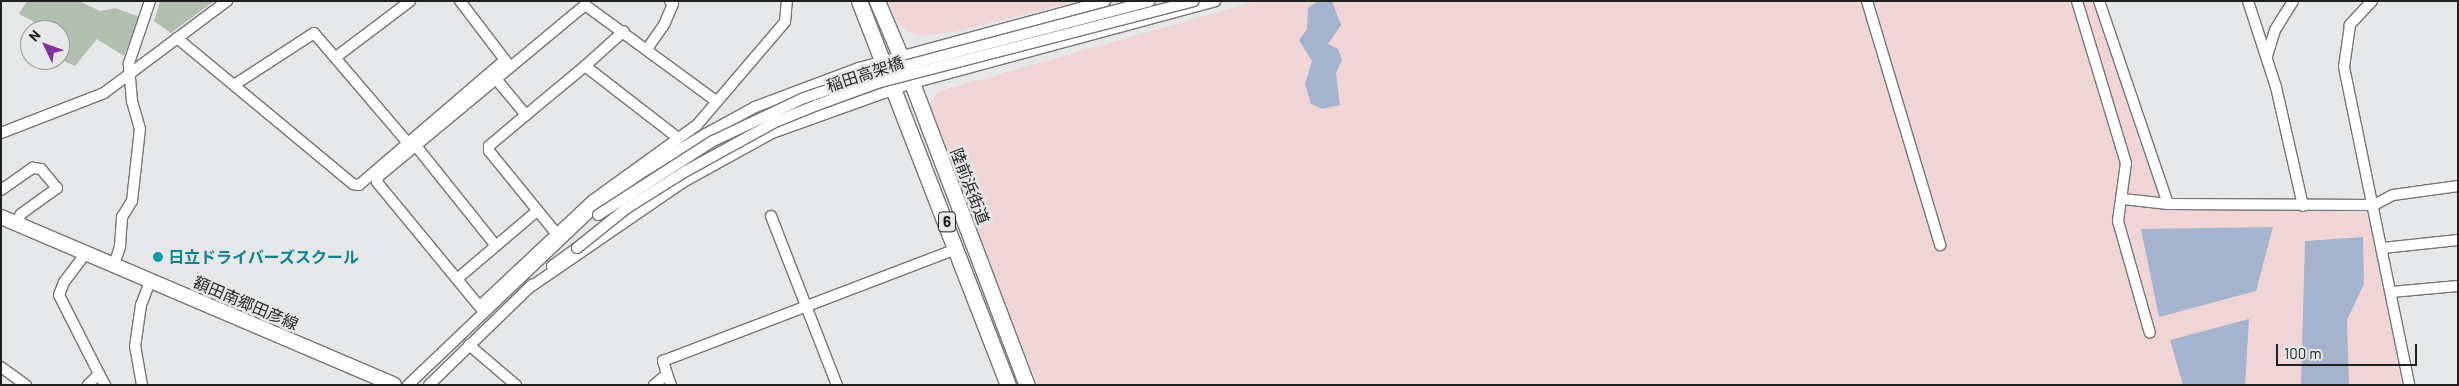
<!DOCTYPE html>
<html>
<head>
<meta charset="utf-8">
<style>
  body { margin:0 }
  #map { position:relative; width:2459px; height:386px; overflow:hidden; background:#e6e7e8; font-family:Barlow,"Noto Sans JP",sans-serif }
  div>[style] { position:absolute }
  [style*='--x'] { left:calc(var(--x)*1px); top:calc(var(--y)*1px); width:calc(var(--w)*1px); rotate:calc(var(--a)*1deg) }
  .industrial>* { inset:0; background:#f0d5d7 }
  .green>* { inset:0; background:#b0bfae }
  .water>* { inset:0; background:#a6b3cd }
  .roads { filter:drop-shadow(1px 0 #767677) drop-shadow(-1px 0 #767677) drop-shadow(0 1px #767677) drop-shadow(0 -1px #767677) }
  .minor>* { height:10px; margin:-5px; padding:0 5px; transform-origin:5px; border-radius:5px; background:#fff }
  .major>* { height:14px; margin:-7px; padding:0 7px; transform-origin:7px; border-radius:7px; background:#fff }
  .highway>* { height:15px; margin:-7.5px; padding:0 7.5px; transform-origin:7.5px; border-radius:7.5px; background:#fff }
  .bridges { filter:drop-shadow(1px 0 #767677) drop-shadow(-1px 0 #767677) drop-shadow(0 1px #767677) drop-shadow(0 -1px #767677) }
  .minor-bridge>* { height:10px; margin:-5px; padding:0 5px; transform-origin:5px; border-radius:5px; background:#fff }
  .dots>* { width:14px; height:14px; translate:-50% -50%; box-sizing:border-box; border:2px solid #e6e7e8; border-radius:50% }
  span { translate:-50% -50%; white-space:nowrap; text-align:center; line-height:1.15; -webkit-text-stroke:5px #e6e7e8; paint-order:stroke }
  .shield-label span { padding:1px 4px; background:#e6e7e8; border:1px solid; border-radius:4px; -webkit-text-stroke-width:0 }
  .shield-label { font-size:15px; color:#1f2020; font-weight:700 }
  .street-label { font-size:16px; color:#1f2020 }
  .culture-label { font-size:16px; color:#0d838f; font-weight:700 }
  .left { translate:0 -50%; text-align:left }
  .frame { position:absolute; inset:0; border:2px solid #1f2020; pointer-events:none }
  .north { position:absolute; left:20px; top:20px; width:50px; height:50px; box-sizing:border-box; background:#e6e7e8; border:1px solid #969798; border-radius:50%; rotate:312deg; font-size:14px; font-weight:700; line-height:20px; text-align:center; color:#1f2020 }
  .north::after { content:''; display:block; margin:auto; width:18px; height:22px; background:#832f9d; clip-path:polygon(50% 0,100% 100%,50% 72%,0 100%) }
  .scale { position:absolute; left:2276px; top:344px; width:141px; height:22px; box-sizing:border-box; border:2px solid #1f2020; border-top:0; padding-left:6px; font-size:15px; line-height:18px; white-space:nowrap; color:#1f2020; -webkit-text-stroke:4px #e6e7e8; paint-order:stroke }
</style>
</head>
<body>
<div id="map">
  <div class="industrial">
    <div style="clip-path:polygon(888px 1px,1078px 1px,954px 32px,922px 36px,908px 32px,897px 22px)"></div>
    <div style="clip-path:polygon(1257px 1px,2095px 1px,2163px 207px,2368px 212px,2372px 217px,2402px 385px,1038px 385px,928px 107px,937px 92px)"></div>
  </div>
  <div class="green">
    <div style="clip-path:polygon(27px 1px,79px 1px,100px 11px,115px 8px,140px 17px,124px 56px,97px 39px,75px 66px,60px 59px,60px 30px,50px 30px,19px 14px)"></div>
    <div style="clip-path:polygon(160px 1px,214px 1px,171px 33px,154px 21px)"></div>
  </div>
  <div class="water">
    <div style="clip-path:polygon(1319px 1px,1332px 1px,1341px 25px,1328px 44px,1338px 49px,1342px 60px,1336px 73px,1340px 105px,1322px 109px,1311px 104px,1305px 84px,1312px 61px,1299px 40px,1307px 29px,1308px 8px)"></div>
    <div style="clip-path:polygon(2273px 227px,2256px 291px,2159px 317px,2141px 229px)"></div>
    <div style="clip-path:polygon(2363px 237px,2364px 284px,2347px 320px,2349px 385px,2301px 385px,2305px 241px)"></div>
    <div style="clip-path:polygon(2249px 319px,2245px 385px,2183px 385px,2170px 340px)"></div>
  </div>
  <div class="roads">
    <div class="minor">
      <div style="--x:460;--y:1;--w:79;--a:52.7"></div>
      <div style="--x:1867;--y:1;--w:255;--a:73.3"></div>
      <div style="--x:2077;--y:1;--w:169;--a:73.2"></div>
      <div style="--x:2126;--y:163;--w:59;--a:97.9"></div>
      <div style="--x:2118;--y:221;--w:116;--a:74.1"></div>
      <div style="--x:2099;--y:1;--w:214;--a:71.2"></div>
      <div style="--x:2168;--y:204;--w:206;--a:0.3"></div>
      <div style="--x:2374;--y:205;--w:21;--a:-28"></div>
      <div style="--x:2393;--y:195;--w:66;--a:-7.9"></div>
      <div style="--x:2248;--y:1;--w:90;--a:72"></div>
      <div style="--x:2276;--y:87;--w:122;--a:77.2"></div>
      <div style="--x:2372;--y:1;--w:33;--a:133"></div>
      <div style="--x:2350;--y:25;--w:42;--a:98.1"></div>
      <div style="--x:2344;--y:67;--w:325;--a:78.4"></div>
      <div style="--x:177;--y:38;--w:229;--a:39.7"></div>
      <div style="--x:353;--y:184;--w:6;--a:9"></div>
      <div style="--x:359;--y:185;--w:192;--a:-40.6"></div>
      <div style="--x:647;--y:49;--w:29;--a:-55"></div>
      <div style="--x:664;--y:25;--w:23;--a:-67"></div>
      <div style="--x:673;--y:4;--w:4;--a:-135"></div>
      <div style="--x:2267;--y:56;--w:27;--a:-73"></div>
      <div style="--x:2275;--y:30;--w:34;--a:-58"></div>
      <div style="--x:336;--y:57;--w:93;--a:-37.1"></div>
      <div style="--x:585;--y:66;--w:52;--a:-41.9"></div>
      <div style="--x:496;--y:79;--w:47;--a:50.2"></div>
      <div style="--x:234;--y:85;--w:95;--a:-33"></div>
      <div style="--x:314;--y:33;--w:145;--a:49.5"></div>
      <div style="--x:1;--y:133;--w:110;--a:-21.2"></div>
      <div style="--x:104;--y:93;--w:154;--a:-36.8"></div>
      <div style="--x:416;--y:146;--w:128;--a:51.3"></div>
      <div style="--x:1;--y:190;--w:39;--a:-35"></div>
      <div style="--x:33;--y:168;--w:8;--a:7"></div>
      <div style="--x:41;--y:169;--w:25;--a:50"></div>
      <div style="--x:57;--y:188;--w:44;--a:144.2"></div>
      <div style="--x:21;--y:214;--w:10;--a:119"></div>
      <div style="--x:2123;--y:199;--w:45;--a:6.3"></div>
      <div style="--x:771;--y:216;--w:181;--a:68.7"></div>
      <div style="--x:560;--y:238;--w:112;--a:-129.2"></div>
      <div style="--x:489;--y:151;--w:5;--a:-90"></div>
      <div style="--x:489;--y:146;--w:48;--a:-40"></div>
      <div style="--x:526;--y:115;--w:77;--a:-39.7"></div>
      <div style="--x:585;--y:66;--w:116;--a:37.7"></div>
      <div style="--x:2383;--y:248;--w:75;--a:-6.1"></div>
      <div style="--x:86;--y:253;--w:36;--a:127"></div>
      <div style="--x:64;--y:282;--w:14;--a:111"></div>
      <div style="--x:59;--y:295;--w:89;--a:63.1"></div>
      <div style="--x:99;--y:374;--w:16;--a:135"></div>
      <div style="--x:114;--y:265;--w:20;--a:-72"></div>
      <div style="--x:120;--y:246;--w:29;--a:-86"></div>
      <div style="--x:122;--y:217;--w:19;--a:-58"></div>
      <div style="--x:132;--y:201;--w:72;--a:-83.7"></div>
      <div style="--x:140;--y:129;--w:29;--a:-106"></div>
      <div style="--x:132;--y:101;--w:38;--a:-95"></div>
      <div style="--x:129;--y:63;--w:65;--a:-71.3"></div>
      <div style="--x:552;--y:266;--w:31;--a:-36"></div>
      <div style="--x:457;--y:279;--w:105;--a:-40.4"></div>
      <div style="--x:529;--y:288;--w:187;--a:-34.5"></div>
      <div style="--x:683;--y:182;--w:102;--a:-28.8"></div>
      <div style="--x:772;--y:133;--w:149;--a:-19.7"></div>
      <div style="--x:912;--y:83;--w:314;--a:-15.1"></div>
      <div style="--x:2391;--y:292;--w:67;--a:-5.1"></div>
      <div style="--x:480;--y:306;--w:155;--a:-43.2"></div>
      <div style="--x:593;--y:200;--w:128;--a:-35.8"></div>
      <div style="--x:697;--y:125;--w:135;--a:-49.5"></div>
      <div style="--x:785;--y:22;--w:21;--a:-85"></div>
      <div style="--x:484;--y:312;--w:168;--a:-129.5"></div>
      <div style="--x:377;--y:182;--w:5;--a:-79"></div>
      <div style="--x:378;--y:177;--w:269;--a:-39.7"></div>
      <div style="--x:585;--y:5;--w:162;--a:36.2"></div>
      <div style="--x:469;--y:345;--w:62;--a:40.4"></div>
      <div style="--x:1;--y:367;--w:31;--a:36"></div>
      <div style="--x:99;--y:374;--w:13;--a:61"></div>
      <div style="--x:667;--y:374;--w:14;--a:-107"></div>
      <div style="--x:663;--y:361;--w:315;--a:-20.9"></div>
      <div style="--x:142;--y:385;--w:39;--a:-100"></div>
      <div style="--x:135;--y:347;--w:42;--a:-81.9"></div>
      <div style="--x:141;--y:305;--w:26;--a:-69"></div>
      <div style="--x:408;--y:385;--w:258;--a:-43.6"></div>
      <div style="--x:595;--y:207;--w:57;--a:-36.5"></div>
      <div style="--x:641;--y:173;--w:74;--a:-31.1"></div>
      <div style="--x:704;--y:135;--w:58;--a:-28.8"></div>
      <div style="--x:755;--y:107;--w:111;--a:-20.6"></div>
      <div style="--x:859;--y:68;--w:255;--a:-15.2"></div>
      <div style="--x:429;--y:385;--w:144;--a:-44.2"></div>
      <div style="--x:654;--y:385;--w:17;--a:-40"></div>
      <div style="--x:667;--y:374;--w:12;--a:70"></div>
    </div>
    <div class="major">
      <div style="--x:1;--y:217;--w:427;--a:23.1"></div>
    </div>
    <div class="highway">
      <div style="--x:859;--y:1;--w:412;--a:68.8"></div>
      <div style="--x:877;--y:1;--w:89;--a:66.9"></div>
      <div style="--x:912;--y:83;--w:323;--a:69.2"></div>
    </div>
  </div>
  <div class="bridges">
    <div class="minor-bridge">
      <div style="--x:598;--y:215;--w:137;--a:-32.8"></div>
      <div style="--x:713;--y:141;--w:101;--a:-25.3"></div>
      <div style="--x:804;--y:98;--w:74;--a:-18.9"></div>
      <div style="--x:874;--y:74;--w:285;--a:-14.8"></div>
      <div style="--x:577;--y:248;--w:64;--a:-38.7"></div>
      <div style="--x:627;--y:208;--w:70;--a:-32.1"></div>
      <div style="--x:686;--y:171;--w:102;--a:-28.8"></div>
      <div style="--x:775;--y:122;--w:45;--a:-22"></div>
      <div style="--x:817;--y:105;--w:64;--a:-20.1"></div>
      <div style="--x:877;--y:83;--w:327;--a:-14.5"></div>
    </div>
  </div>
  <div class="dots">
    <div style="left:158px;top:257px;background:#0f9aa8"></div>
  </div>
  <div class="shield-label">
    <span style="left:947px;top:222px">6</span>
  </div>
  <div class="street-label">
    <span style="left:865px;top:74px;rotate:-18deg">稲田高架橋</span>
    <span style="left:970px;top:186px;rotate:69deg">陸前浜街道</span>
    <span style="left:246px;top:303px;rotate:23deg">額田南郷田彦線</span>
  </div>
  <div class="culture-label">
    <span class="left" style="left:168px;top:257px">日立ドライバーズスクール</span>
  </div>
  <div class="frame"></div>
  <div class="north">N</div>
  <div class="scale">100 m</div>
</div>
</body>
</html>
